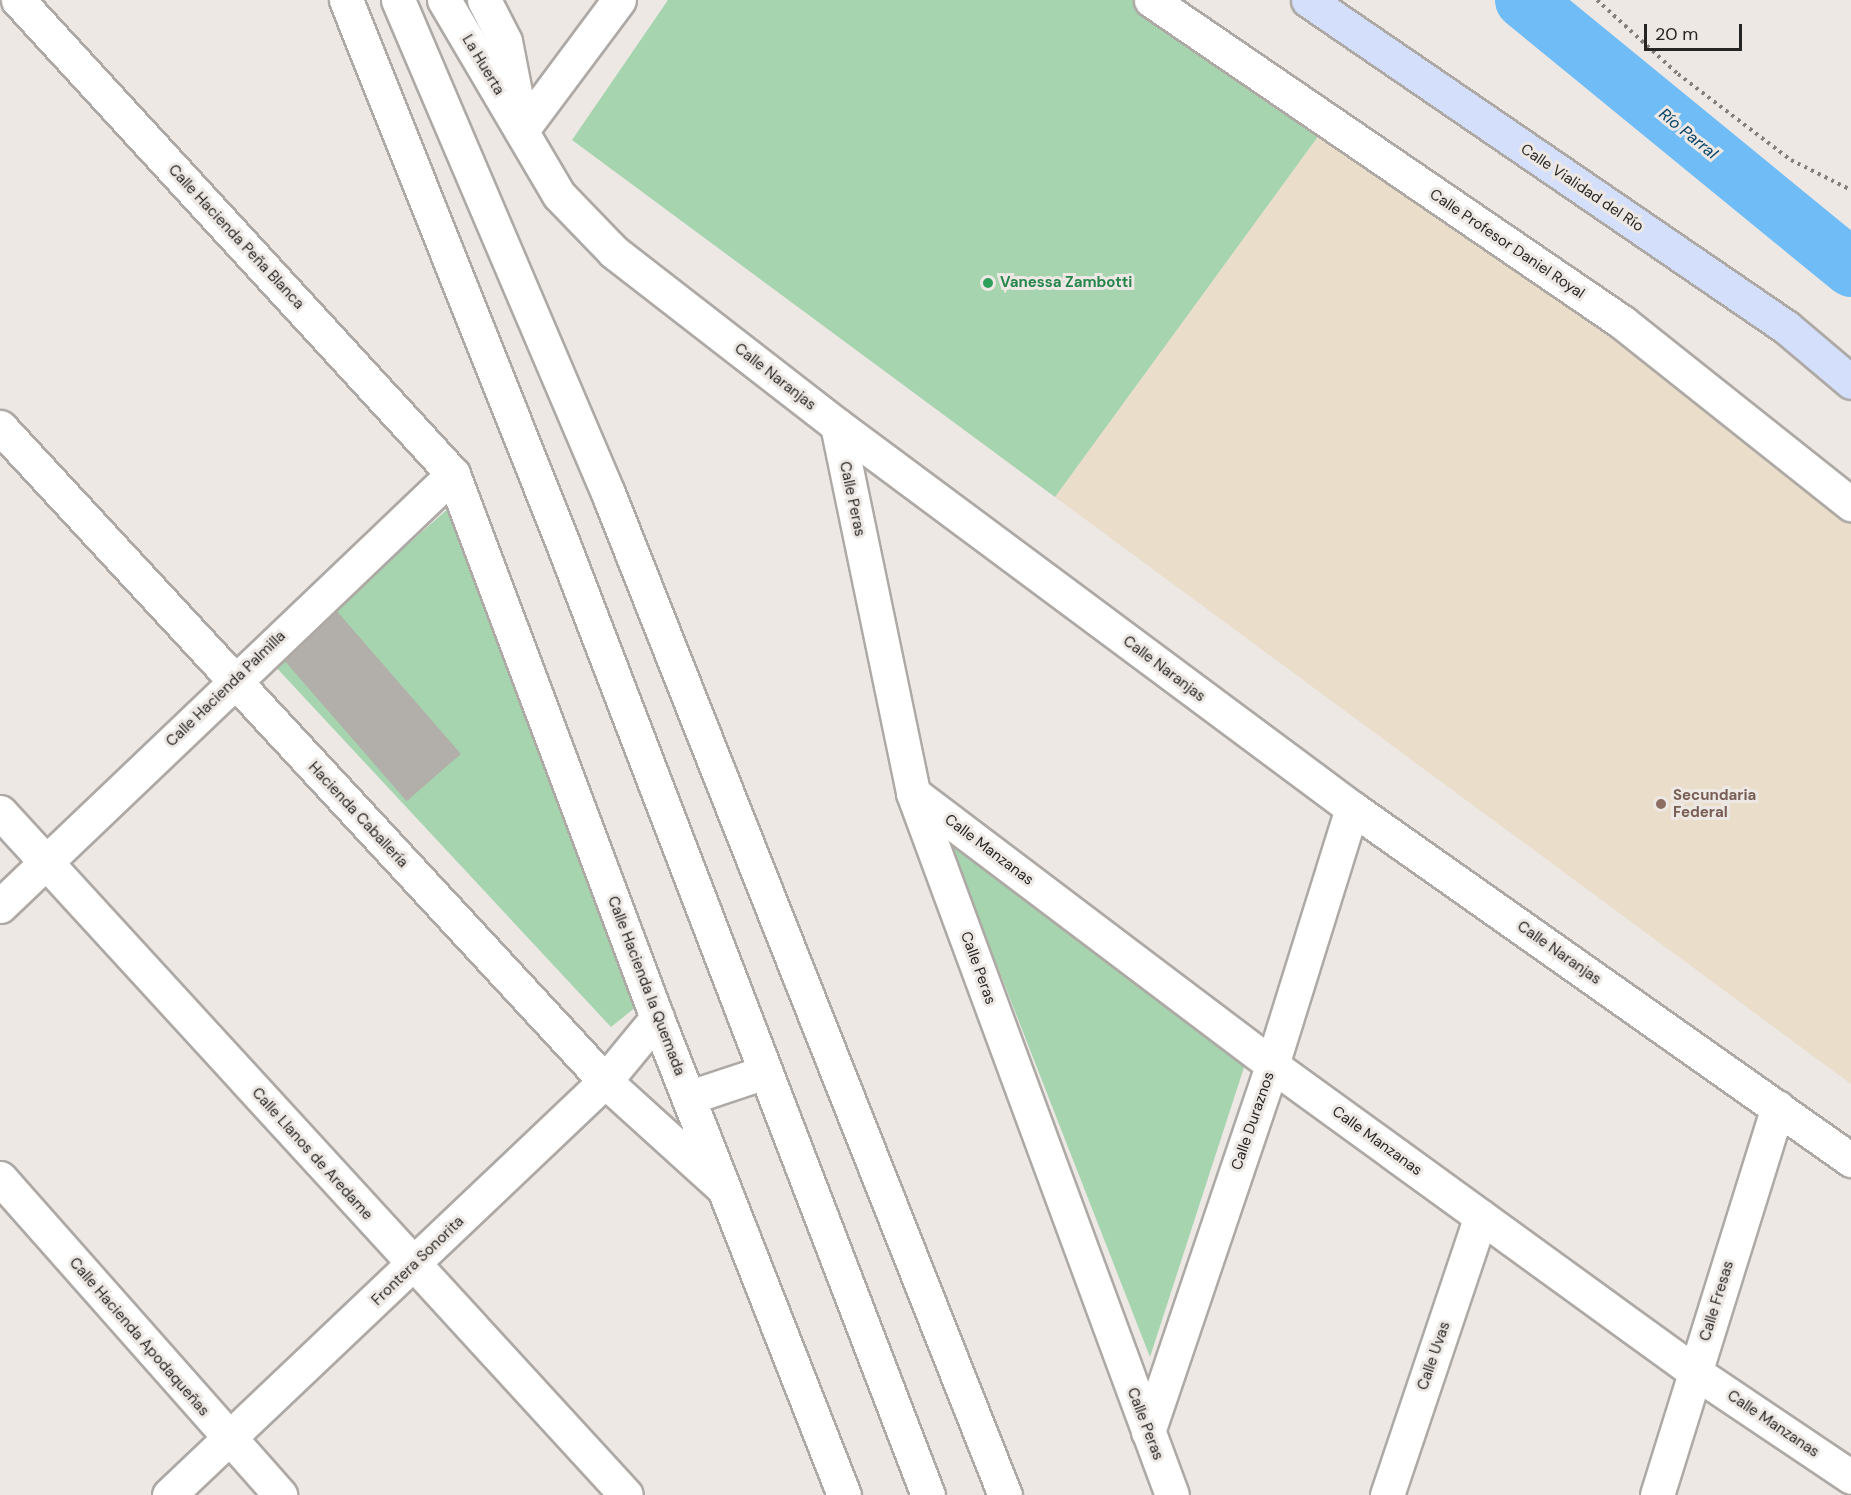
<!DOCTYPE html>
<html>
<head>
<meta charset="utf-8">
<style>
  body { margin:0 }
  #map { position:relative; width:1851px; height:1495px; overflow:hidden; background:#ede8e4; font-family:"DM Sans",sans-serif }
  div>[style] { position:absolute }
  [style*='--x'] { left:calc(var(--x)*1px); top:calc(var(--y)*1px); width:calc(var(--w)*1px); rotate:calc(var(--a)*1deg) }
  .education>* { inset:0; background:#eaddca }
  .green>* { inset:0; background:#a6d4af }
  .river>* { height:58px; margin:-29px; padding:0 29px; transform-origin:29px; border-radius:29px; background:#6fbcf6 }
  .building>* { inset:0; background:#b2afaa; transform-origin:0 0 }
  .path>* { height:4px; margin-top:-2px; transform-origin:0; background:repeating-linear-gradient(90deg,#827f7c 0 3px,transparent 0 7.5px) }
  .roads { filter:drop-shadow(2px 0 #aea9a5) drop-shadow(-2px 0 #aea9a5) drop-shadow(0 2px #aea9a5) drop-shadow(0 -2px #aea9a5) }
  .minor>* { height:33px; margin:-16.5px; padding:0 16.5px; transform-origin:16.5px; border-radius:16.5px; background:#fff }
  .major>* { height:33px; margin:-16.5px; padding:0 16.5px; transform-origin:16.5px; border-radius:16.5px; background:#d4dffc }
  .dots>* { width:16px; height:16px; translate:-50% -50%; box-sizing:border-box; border:3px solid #ede8e4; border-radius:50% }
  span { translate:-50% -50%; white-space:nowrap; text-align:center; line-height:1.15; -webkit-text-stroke:6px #ede8e4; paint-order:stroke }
  .street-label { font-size:15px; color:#272523 }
  .leisure-label { font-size:15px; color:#27864d; font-weight:700 }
  .left { translate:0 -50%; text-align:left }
  .education-label { font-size:15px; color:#785e54; font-weight:700 }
  .water-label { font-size:16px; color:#004065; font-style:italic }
  .scale { position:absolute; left:1644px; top:24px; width:98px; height:27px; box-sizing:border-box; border:3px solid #272523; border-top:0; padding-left:8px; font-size:18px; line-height:21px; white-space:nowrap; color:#272523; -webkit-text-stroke:4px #ede8e4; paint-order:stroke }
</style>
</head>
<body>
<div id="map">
  <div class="education">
    <div style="clip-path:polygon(1322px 131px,1732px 425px,1851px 524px,1851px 1084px,1055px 497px)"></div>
  </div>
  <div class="green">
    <div style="clip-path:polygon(668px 0,1133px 0,1322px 131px,1055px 497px,572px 140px)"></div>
    <div style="clip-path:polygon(451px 506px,647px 998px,611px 1027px,273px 664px)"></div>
    <div style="clip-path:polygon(943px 827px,1248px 1055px,1150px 1357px)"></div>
  </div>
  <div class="river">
    <div style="--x:1524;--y:0;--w:423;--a:39.3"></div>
  </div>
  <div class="building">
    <div style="left:335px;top:609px;width:192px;height:72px;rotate:49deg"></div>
  </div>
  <div class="path">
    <div style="--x:1597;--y:0;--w:110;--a:42.4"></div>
    <div style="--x:1678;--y:74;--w:142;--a:37.3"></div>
    <div style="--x:1791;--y:160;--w:67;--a:26.6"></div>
  </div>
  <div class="roads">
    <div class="minor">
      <div style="--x:18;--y:0;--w:643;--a:47.46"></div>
      <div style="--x:453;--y:474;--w:581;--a:69.44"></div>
      <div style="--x:657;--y:1018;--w:512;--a:68.59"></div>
      <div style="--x:346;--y:0;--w:577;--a:68.24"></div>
      <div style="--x:560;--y:536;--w:1027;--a:69.01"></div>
      <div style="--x:398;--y:0;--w:536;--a:66.93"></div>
      <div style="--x:608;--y:493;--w:1078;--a:68.39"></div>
      <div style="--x:444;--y:0;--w:226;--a:59.5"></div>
      <div style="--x:559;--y:195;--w:79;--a:46"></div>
      <div style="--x:614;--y:252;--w:282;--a:37.8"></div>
      <div style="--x:837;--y:425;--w:642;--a:36.64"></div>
      <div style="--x:1352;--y:808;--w:611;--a:35.2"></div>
      <div style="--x:484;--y:0;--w:46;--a:62.9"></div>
      <div style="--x:505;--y:41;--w:68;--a:79"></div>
      <div style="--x:1151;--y:0;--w:571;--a:34.36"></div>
      <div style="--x:1622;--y:322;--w:293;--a:38.5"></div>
      <div style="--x:522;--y:130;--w:162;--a:-53.3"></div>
      <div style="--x:837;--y:425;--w:376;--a:78.3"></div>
      <div style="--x:913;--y:793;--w:748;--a:69.75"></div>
      <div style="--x:0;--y:427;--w:891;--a:47.23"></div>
      <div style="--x:605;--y:1081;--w:158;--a:42.2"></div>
      <div style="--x:913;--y:793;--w:450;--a:37.1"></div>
      <div style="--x:1272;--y:1065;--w:523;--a:35.97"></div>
      <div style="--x:1695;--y:1372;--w:188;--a:33.9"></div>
      <div style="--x:0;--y:812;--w:926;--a:47.49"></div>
      <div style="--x:0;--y:906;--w:626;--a:-43.64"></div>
      <div style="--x:690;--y:1097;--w:79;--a:-18.4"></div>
      <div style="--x:0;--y:1178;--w:423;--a:48.5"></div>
      <div style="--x:1148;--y:1432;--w:387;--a:-71.3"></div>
      <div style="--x:1272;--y:1065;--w:269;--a:-72.7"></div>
      <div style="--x:169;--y:1495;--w:601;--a:-43.52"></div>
      <div style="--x:605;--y:1081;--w:82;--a:-50.5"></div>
      <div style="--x:1387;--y:1495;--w:294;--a:-71.4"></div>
      <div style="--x:1657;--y:1495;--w:406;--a:-72.7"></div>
    </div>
    <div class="major">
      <div style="--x:1308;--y:0;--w:579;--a:34.38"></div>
      <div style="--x:1786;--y:327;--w:85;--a:40.2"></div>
    </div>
  </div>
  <div class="dots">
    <div style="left:988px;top:283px;background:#2e9e5b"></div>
    <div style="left:1661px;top:804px;background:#8d6e63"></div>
  </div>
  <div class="street-label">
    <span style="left:483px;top:65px;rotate:59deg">La Huerta</span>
    <span style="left:1582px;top:188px;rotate:34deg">Calle Vialidad del Río</span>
    <span style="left:236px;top:237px;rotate:47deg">Calle Hacienda Peña Blanca</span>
    <span style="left:1507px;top:244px;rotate:34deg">Calle Profesor Daniel Royal</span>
    <span style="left:775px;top:377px;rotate:38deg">Calle Naranjas</span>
    <span style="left:852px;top:499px;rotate:78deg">Calle Peras</span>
    <span style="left:1164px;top:669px;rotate:37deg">Calle Naranjas</span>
    <span style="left:226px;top:689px;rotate:-44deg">Calle Hacienda Palmilla</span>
    <span style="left:358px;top:815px;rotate:47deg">Hacienda Caballería</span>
    <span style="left:989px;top:850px;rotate:37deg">Calle Manzanas</span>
    <span style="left:1559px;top:953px;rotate:35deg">Calle Naranjas</span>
    <span style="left:978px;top:968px;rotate:70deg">Calle Peras</span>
    <span style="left:646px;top:986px;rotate:69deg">Calle Hacienda la Quemada</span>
    <span style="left:1253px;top:1121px;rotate:-71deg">Calle Duraznos</span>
    <span style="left:1377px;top:1141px;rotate:36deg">Calle Manzanas</span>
    <span style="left:312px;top:1154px;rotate:48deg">Calle Llanos de Aredame</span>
    <span style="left:418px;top:1261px;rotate:-44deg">Frontera Sonorita</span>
    <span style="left:1717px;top:1301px;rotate:-73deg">Calle Fresas</span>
    <span style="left:139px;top:1337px;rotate:49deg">Calle Hacienda Apodaqueñas</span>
    <span style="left:1434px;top:1356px;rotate:-71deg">Calle Uvas</span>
    <span style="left:1145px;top:1424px;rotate:69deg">Calle Peras</span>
    <span style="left:1773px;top:1424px;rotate:34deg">Calle Manzanas</span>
  </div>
  <div class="leisure-label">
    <span class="left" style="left:1000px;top:283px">Vanessa Zambotti</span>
  </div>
  <div class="education-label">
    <span class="left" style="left:1673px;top:804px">Secundaria<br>Federal</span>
  </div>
  <div class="water-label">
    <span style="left:1688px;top:134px;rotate:39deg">Río Parral</span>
  </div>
  <div class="scale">20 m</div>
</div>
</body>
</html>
